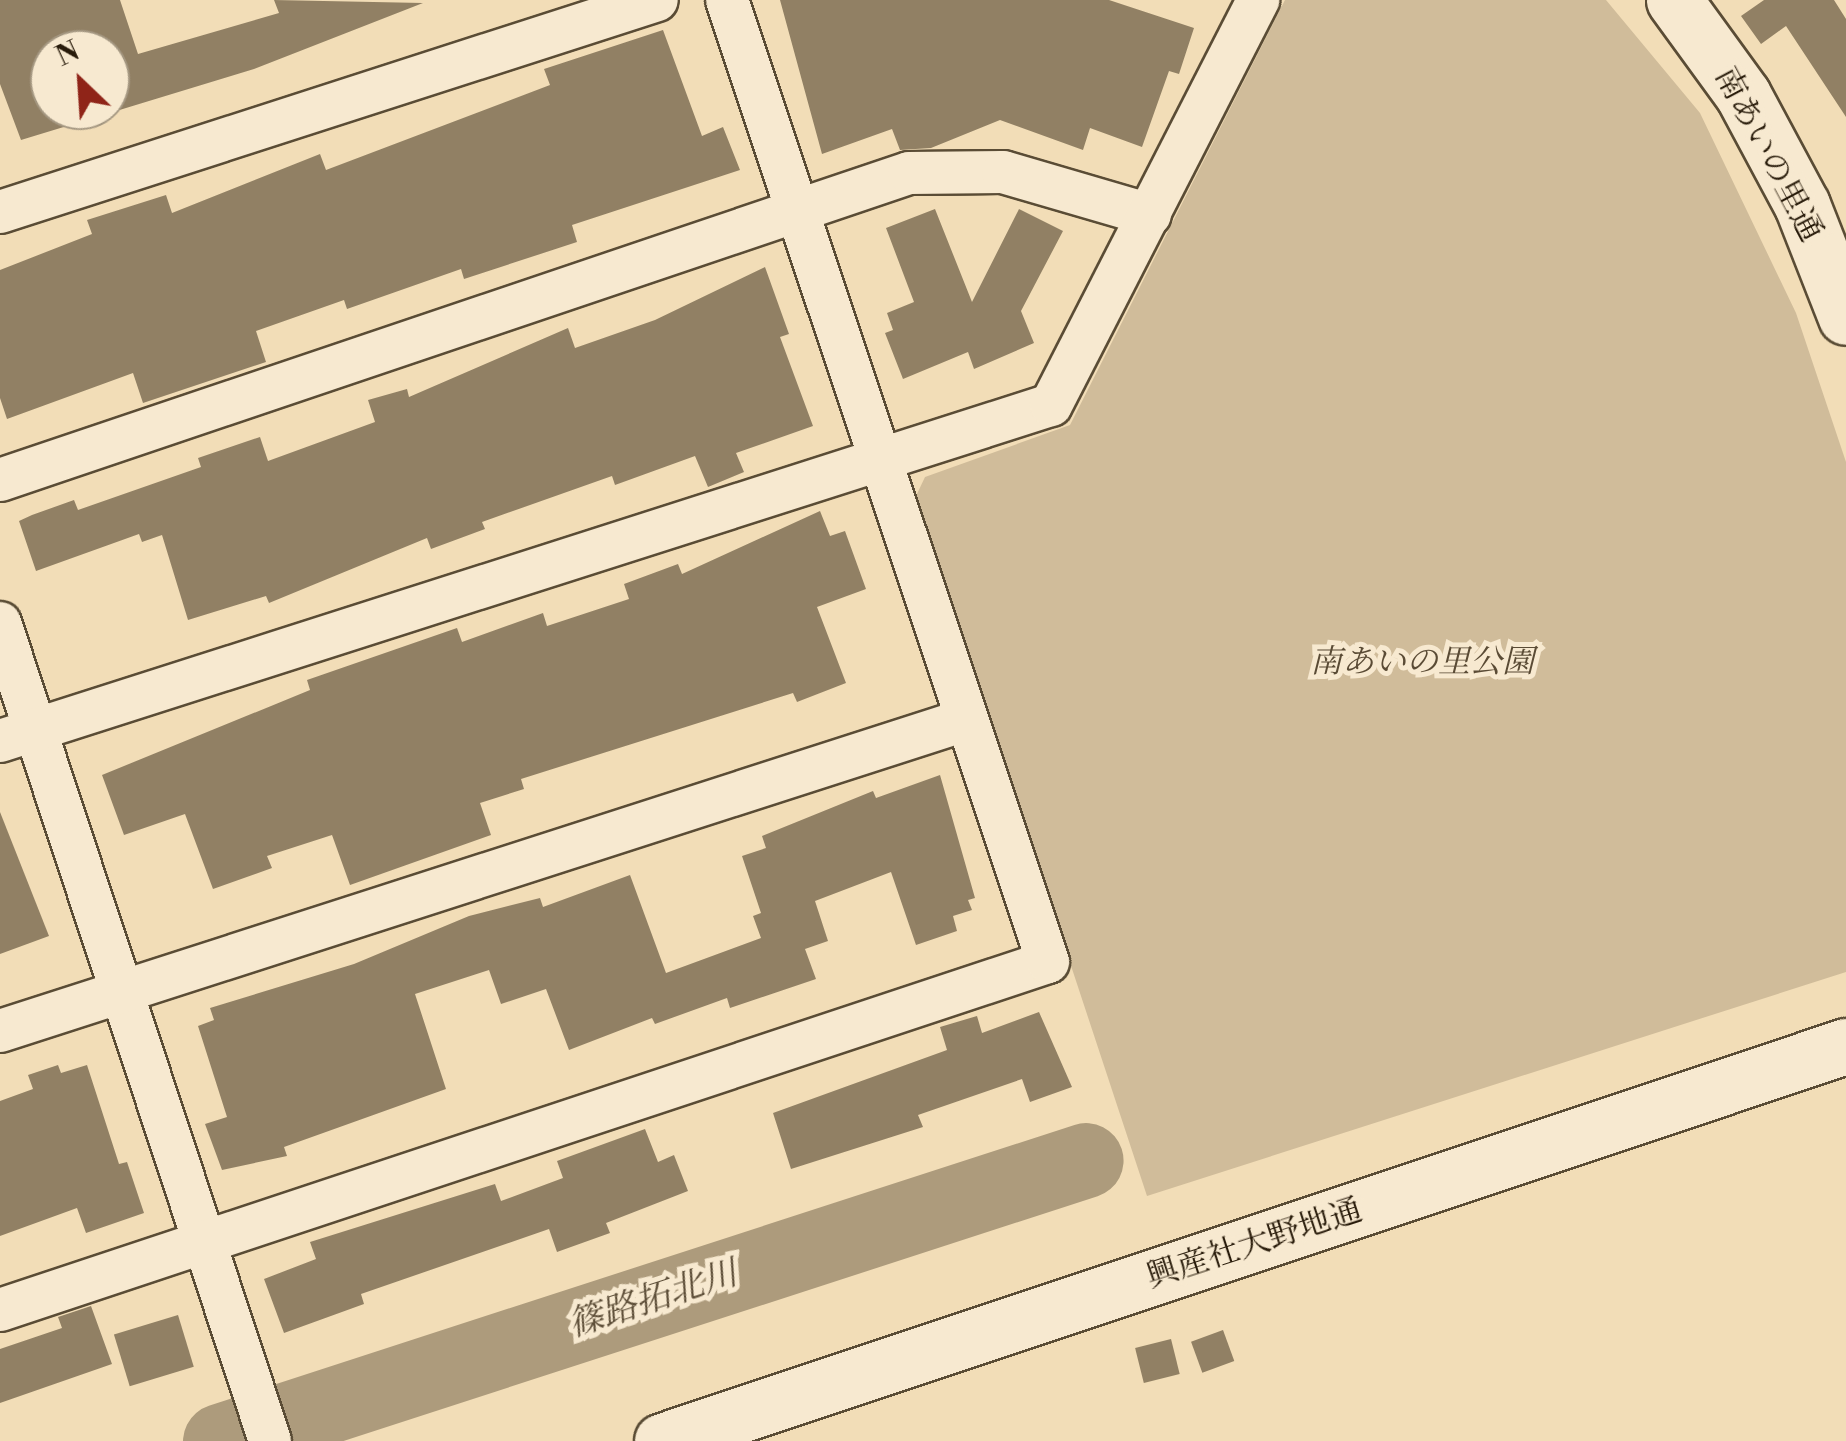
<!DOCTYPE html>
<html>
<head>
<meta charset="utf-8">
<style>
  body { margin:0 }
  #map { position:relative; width:1846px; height:1441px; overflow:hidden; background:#f2ddb7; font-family:"Libre Bodoni","Noto Serif JP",serif }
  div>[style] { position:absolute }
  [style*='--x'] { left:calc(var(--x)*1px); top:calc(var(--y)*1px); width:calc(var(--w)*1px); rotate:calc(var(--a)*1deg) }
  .green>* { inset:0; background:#d0bc9a }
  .river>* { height:75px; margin:-37.5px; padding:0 37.5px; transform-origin:37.5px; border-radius:37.5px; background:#ad9b7c }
  .building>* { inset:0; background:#918064; transform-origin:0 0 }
  .roads { filter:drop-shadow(2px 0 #5a4c35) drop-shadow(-2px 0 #5a4c35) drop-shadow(0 2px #5a4c35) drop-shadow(0 -2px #5a4c35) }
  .minor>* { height:42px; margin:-21px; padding:0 21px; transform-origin:21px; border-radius:21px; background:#f7e9d0 }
  .tertiary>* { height:55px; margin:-27.5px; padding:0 27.5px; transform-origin:27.5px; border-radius:27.5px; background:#f7e9d0 }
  span { translate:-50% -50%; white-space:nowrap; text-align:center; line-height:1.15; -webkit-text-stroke:10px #f7e9d0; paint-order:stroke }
  .street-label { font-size:32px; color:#281b0a }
  .park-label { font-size:32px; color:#5a4b35; font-style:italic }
  .water-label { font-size:35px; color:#5d4e38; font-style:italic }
  .north { position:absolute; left:30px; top:30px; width:100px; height:100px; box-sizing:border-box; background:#f7e9d0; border:2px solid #a49781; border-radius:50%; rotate:335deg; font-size:28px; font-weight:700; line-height:40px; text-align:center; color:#281b0a }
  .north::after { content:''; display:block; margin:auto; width:35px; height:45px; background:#8f2418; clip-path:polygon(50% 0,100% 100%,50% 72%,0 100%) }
</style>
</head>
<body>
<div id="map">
  <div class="green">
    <div style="clip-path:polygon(1285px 0,1606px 0,1700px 113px,1796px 313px,1846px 462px,1846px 972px,1147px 1196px,916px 496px,925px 477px,1070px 425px)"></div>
  </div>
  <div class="river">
    <div style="--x:220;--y:1441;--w:910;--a:-17.98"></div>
  </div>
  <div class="building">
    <div style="clip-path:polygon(evenodd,0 0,120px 0,138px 54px,279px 13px,274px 0,423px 3px,254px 69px,21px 140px,0 84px,0 0,50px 50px,110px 50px,110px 110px,50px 110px,50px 50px)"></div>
    <div style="clip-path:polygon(780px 0,1109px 0,1194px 28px,1179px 74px,1169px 71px,1142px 147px,1090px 128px,1083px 150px,1000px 120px,931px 148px,900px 150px,892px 129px,822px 154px)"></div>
    <div style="clip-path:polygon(1764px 0,1834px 0,1846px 19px,1846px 117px,1786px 26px,1761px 44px,1741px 16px)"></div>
    <div style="clip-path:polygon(663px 30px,702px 136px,723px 127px,740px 170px,572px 225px,577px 242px,464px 279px,461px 269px,347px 309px,344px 300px,256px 331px,266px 362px,143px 403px,133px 373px,7px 419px,0 398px,0 270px,92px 234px,87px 220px,166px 195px,172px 213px,320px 154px,326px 170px,550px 85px,544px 69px)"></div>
    <div style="clip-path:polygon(935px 209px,972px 302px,1019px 209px,1063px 231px,1021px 311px,1034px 343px,974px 369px,968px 352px,903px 379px,885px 333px,893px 330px,887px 313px,914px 302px,886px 228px)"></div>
    <div style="clip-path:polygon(765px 267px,789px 334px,780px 337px,813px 426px,736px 453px,744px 472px,708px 487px,695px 456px,615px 485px,612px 476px,482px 522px,485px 529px,431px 549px,427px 538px,269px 603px,266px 596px,188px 620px,162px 535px,142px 542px,139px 534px,36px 571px,19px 521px,32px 515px,74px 500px,78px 510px,201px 467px,198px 458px,260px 437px,268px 461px,375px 422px,368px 400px,407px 389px,409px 397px,568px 328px,575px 348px,655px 320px)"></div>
    <div style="clip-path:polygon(820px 511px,830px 536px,845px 531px,866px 589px,817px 607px,846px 683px,797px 702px,793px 693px,521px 779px,524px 789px,480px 803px,491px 835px,350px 885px,332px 835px,267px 856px,272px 868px,213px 889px,185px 814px,124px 835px,102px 775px,310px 690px,307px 680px,457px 628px,462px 642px,543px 613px,547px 626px,629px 599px,624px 584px,678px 564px,682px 574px)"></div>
    <div style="clip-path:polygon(940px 775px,975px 898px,968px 900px,972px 910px,953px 916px,957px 931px,916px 945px,891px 872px,815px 901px,828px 941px,805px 949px,816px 979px,730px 1008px,727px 998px,655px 1024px,652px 1018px,569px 1050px,546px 989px,501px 1004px,489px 970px,415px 994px,446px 1089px,284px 1147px,287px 1156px,222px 1170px,205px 1124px,227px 1117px,198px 1026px,214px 1020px,210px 1008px,354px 964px,469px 916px,540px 898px,543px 907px,630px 875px,666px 973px,761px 938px,753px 916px,761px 913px,742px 856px,766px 848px,762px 836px,873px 791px,876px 798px)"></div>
    <div style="clip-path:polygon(0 812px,49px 936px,0 954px)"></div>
    <div style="clip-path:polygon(1039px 1012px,1072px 1087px,1030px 1102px,1022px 1079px,918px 1115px,923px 1127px,791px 1169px,773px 1113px,947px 1050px,940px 1027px,977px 1016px,982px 1033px)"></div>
    <div style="clip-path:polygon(58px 1065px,61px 1073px,87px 1065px,119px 1164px,127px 1162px,144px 1213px,86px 1233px,77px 1208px,0 1236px,0 1101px,33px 1089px,28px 1075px)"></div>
    <div style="clip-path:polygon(645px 1129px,658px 1162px,674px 1155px,688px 1191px,606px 1223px,610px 1233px,557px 1252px,549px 1229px,361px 1294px,364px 1304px,284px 1333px,264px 1279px,316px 1259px,310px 1242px,495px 1184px,501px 1201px,563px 1178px,557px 1161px)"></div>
    <div style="clip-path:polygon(91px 1306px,112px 1364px,0 1403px,0 1349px,62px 1328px,58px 1317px)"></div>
    <div style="left:178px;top:1315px;width:54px;height:67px;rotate:73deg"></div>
    <div style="left:1223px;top:1330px;width:33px;height:34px;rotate:70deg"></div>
    <div style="left:1171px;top:1339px;width:36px;height:37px;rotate:76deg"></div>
  </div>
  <div class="roads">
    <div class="minor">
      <div style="--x:0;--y:212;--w:690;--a:-17.88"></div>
      <div style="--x:0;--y:480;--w:959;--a:-18.66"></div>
      <div style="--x:909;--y:173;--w:94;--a:-0.6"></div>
      <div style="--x:1003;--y:172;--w:153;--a:16.3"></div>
      <div style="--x:0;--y:623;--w:861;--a:71.73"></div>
      <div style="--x:0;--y:741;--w:1103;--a:-17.73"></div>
      <div style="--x:1051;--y:405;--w:455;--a:-62.9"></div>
      <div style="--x:0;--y:1031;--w:1014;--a:-17.86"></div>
      <div style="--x:0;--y:1310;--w:1104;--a:-18.37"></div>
      <div style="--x:1048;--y:962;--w:1014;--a:-108.45"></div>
    </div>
    <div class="tertiary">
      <div style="--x:1674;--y:0;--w:117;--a:54"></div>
      <div style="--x:1743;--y:95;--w:125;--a:61.8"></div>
      <div style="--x:1802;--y:205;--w:120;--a:68.6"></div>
      <div style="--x:662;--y:1441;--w:1248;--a:-18.45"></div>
    </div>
  </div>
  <div class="street-label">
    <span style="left:1768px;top:154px;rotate:62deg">南あいの里通</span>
    <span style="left:1254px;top:1244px;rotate:-18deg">興産社大野地通</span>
  </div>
  <div class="park-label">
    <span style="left:1422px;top:662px">南あいの里公園</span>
  </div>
  <div class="water-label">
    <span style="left:653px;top:1300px;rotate:-18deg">篠路拓北川</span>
  </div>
  <div class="north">N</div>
</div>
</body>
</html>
